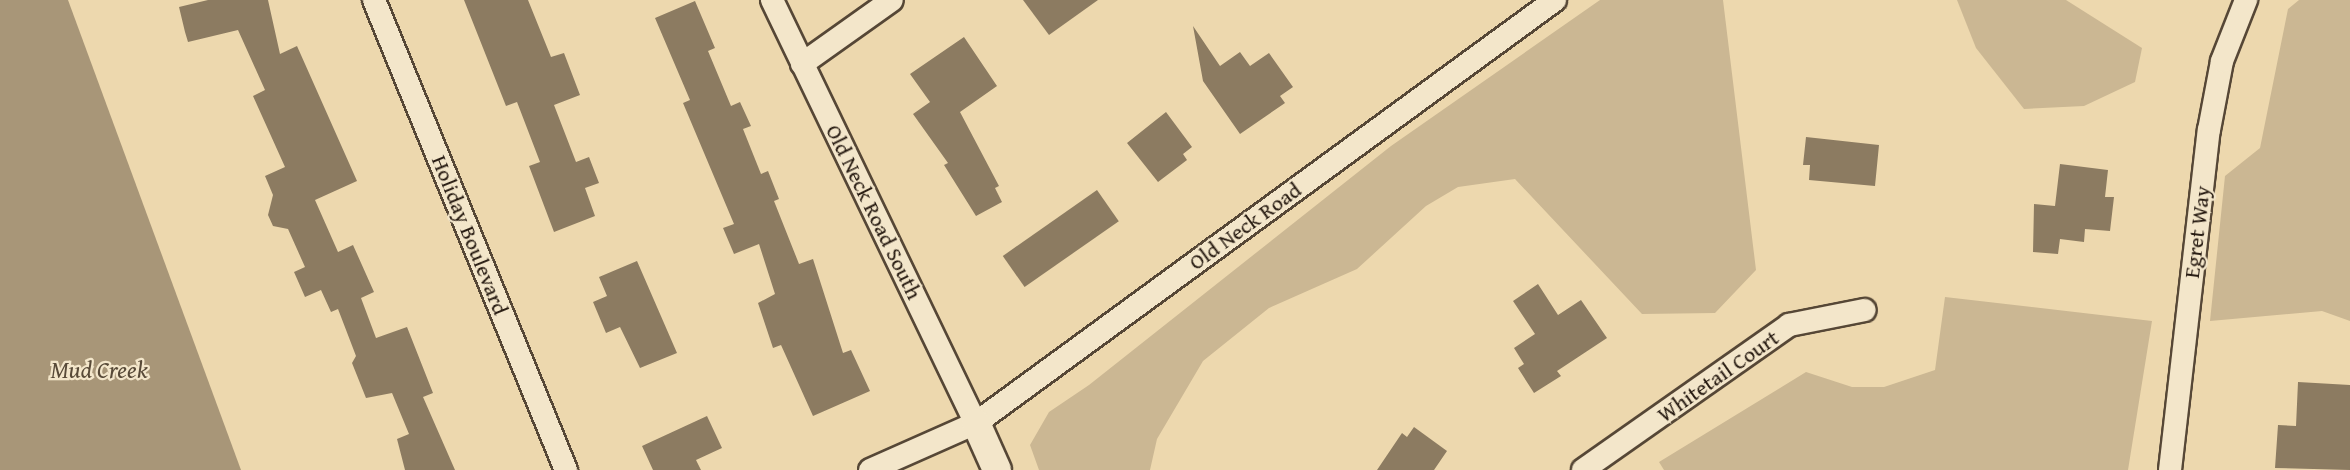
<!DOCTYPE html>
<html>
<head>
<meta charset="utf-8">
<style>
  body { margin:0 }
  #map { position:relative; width:2350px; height:470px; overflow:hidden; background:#edd8ae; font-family:"Gentium Book Plus",serif }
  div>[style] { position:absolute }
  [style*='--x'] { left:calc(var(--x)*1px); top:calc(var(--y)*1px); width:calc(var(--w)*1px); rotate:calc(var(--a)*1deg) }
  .green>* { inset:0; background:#cbb793 }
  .water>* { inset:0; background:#a89678 }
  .building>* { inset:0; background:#8c7b61; transform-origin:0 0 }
  .roads { filter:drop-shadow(2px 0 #564736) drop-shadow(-2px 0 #564736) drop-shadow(0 2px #564736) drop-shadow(0 -2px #564736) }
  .minor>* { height:22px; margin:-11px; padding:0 11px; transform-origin:11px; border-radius:11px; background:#f3e6ca }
  .tertiary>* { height:28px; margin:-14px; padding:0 14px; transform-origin:14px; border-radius:14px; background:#f3e6ca }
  span { translate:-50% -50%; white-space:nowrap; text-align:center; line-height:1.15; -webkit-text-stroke:4.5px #f3e6ca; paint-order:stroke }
  .street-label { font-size:22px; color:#23170e }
  .water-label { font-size:24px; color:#584a38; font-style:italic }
</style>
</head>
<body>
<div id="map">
  <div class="green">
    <div style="clip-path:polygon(1600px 0,1723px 0,1756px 270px,1715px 313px,1642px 314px,1515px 179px,1458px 187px,1426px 206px,1357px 269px,1269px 308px,1203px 361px,1157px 439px,1150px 470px,1039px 470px,1030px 445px,1049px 412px,1089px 385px,1391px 146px)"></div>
    <div style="clip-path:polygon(1957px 0,2066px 0,2142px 48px,2135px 82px,2084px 106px,2024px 109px,1976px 48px)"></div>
    <div style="clip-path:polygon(2299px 0,2350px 0,2350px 321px,2322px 311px,2210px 321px,2225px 176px,2260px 148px,2288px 9px)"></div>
    <div style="clip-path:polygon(1945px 297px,2152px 321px,2128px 470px,1664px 470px,1659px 462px,1806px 372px,1852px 387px,1884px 387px,1935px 370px)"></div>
  </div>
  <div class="water">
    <div style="clip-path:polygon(0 0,68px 0,241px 470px,0 470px)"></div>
  </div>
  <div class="building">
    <div style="clip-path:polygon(208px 0,268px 0,280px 54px,297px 46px,357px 181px,315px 200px,338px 252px,353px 245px,374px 292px,361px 298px,376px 338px,407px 327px,433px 393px,423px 397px,455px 470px,405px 470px,397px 439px,409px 434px,392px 393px,366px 398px,352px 363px,356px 356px,338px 309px,331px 312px,321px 290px,305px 297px,294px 272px,305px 267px,288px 229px,273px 226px,268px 215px,273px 195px,265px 176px,285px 167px,253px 96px,265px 90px,238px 30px,188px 42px,185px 32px,179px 7px)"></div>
    <div style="clip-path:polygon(464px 0,528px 0,551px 57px,564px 53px,580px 95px,554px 105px,576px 162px,589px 157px,599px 183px,585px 188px,595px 216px,554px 232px,529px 166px,540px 162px,517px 102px,506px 106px)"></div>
    <div style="clip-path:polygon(1023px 0,1098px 0,1049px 35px)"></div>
    <div style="clip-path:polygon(695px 1px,715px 48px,708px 51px,731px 106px,740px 102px,751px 126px,743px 129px,761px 174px,768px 171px,779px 199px,774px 201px,799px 264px,813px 259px,843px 353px,851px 350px,870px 391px,813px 416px,781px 345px,773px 348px,758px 303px,775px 294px,759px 244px,734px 254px,723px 228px,734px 224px,683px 103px,690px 100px,655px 18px)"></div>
    <div style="clip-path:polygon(1193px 26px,1220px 66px,1240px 52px,1250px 66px,1269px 53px,1293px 87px,1280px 96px,1285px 103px,1240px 134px,1203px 81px)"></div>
    <div style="clip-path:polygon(964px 37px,997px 86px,960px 112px,999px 186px,995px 188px,1002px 202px,976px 216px,944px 165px,948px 163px,913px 114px,930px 102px,910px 74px)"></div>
    <div style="clip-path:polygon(1166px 112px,1192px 147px,1183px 154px,1187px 160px,1158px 182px,1127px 143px)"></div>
    <div style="clip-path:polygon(1806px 137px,1879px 145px,1875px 186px,1809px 180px,1810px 165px,1803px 165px)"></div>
    <div style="clip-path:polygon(2060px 164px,2108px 170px,2105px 197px,2114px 197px,2110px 231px,2085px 229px,2084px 242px,2060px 239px,2058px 254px,2033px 252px,2034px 204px,2055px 206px)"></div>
    <div style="left:1097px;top:190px;width:38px;height:115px;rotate:55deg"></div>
    <div style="clip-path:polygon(637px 261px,677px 353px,640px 368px,620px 327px,606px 333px,593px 302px,607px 296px,599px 277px)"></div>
    <div style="clip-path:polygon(1538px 284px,1558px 315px,1581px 300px,1607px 338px,1557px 371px,1561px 376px,1534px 393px,1518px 368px,1524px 364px,1514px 348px,1535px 334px,1513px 301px)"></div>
    <div style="clip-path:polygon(2298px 382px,2350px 385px,2350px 470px,2275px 468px,2278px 425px,2296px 426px)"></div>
    <div style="clip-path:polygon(707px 416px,722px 448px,696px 460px,701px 470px,653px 470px,642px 446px)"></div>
    <div style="clip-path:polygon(1414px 427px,1447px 451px,1434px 470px,1377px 470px,1402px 433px,1407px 437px)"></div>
  </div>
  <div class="roads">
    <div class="minor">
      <div style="--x:374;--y:0;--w:508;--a:67.78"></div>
      <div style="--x:772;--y:0;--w:470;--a:64.3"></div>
      <div style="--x:802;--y:64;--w:110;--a:-35.4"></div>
      <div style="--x:870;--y:470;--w:116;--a:-23.9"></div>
      <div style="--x:976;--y:423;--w:717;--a:-36.15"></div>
      <div style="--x:1583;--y:470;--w:252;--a:-35.1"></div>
      <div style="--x:1789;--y:325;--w:77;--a:-11.2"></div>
      <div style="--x:2170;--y:470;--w:342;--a:-83.5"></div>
      <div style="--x:2209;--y:130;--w:70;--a:-79.3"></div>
      <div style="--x:2222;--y:61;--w:66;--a:-68.5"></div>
    </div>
    <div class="tertiary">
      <div style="--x:976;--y:423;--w:51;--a:65.9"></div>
    </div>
  </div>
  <div class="street-label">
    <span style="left:874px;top:212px;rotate:64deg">Old Neck Road South</span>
    <span style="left:1245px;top:226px;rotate:-36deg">Old Neck Road</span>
    <span style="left:2197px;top:232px;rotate:-83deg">Egret Way</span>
    <span style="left:470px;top:235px;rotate:68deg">Holiday Boulevard</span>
    <span style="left:1718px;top:376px;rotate:-35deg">Whitetail Court</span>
  </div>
  <div class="water-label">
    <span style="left:99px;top:370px">Mud Creek</span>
  </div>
</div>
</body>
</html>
